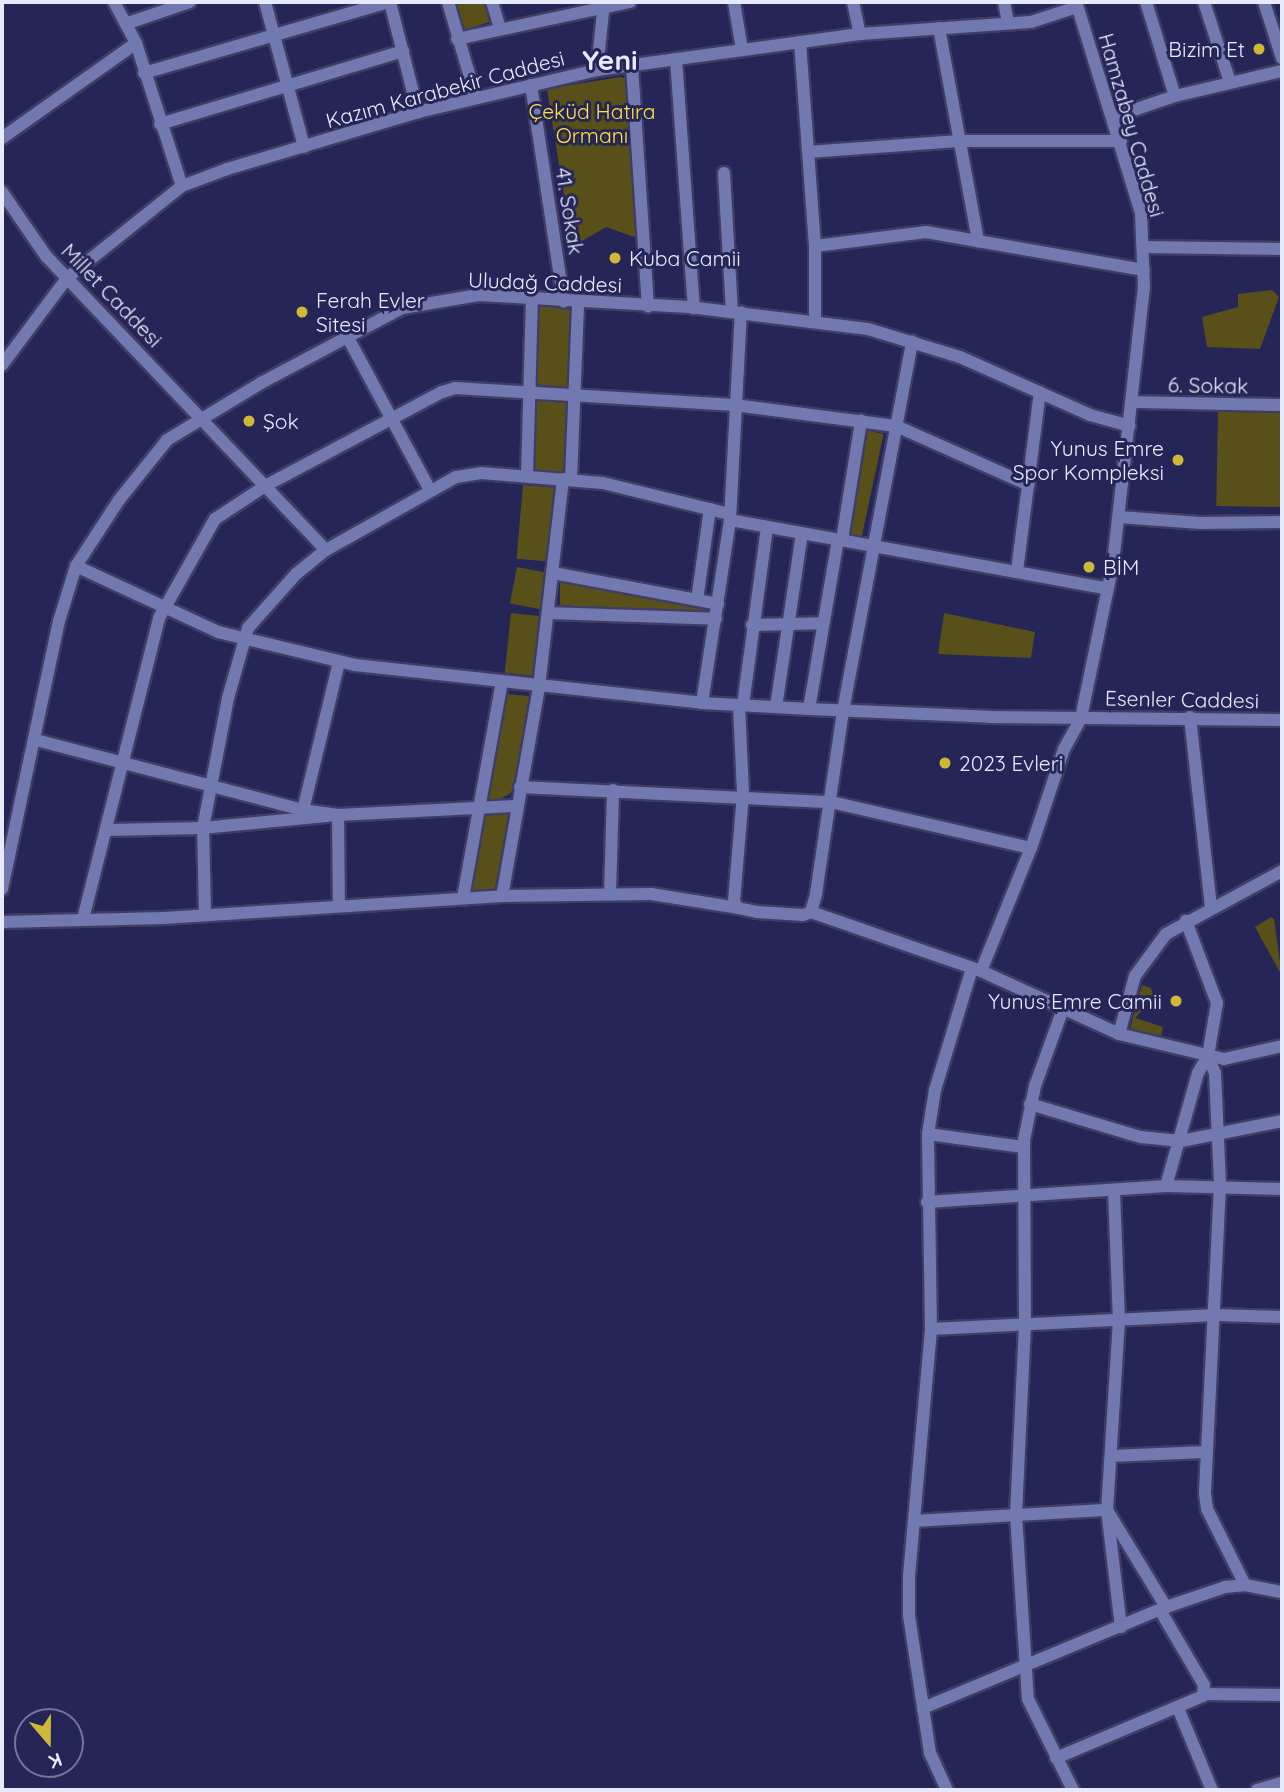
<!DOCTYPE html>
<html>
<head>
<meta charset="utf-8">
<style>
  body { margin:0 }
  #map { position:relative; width:1284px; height:1792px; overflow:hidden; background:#252657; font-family:Quicksand,sans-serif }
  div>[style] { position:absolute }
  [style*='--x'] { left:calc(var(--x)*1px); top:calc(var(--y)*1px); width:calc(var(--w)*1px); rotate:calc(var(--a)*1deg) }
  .green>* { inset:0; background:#594f18; transform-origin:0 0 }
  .roads { filter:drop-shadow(2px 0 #3f3d66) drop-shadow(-2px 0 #3f3d66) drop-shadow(0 2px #3f3d66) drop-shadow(0 -2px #3f3d66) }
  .minor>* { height:12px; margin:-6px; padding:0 6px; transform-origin:6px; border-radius:6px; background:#7278b0 }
  .dots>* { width:19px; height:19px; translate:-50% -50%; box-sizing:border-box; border:4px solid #252657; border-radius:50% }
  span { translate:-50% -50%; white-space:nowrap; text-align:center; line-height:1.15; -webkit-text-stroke:6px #252657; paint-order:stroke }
  .poi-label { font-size:21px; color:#e7eafd }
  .right { translate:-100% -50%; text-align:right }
  .left { translate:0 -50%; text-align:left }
  .street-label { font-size:21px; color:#e7eafd }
  .park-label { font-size:21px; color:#fde13c }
  .district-label { font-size:28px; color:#e7eafd; font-weight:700 }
  .frame { position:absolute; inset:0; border:4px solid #e7eafd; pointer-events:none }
  .north { position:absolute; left:14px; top:1708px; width:70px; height:70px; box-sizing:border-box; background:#252657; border:2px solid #737499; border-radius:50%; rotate:160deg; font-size:19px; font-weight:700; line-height:28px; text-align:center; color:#e7eafd }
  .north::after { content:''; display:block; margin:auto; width:24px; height:32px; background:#cfb837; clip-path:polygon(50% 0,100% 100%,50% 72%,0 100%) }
</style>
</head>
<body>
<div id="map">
  <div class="green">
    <div style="clip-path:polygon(456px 2px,487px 2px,492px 21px,462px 31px)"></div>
    <div style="clip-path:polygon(620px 77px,629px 79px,640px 239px,606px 227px,572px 247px,547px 89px)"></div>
    <div style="clip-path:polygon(1272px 290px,1279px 297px,1260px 349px,1207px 347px,1202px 317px,1238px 307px,1238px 294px)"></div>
    <div style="clip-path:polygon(541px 304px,572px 310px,570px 389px,535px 384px,535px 309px)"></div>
    <div style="left:535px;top:397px;width:34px;height:75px;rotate:3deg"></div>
    <div style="left:1218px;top:409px;width:64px;height:97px;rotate:1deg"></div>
    <div style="left:865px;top:430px;width:19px;height:105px;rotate:12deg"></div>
    <div style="left:523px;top:485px;width:32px;height:74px;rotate:5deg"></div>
    <div style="left:517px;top:567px;width:32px;height:37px;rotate:11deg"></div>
    <div style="clip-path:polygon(560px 581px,705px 608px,708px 612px,560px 606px)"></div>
    <div style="left:511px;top:613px;width:31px;height:60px;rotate:6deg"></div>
    <div style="clip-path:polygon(944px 613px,1035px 632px,1031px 658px,938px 654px)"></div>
    <div style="clip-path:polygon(504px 694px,529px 696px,516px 777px,511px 793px,495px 802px,485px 802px)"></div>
    <div style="clip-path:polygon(509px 812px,494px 894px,469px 895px,482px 814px)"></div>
    <div style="clip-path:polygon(1271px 917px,1274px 919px,1282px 976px,1255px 927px)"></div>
    <div style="clip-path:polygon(1142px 985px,1151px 988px,1154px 998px,1135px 1018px,1163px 1027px,1161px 1036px,1130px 1029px)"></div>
  </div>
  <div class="roads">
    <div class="minor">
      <div style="--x:114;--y:2;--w:47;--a:61.8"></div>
      <div style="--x:136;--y:43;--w:150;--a:72.2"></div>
      <div style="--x:265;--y:2;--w:150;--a:74.9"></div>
      <div style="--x:390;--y:2;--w:114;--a:75.7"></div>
      <div style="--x:448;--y:2;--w:100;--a:73.7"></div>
      <div style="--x:492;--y:2;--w:28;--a:73"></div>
      <div style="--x:734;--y:2;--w:49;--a:80.5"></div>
      <div style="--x:853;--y:2;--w:33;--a:78"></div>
      <div style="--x:1004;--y:2;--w:21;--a:79"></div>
      <div style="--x:1146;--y:2;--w:98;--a:72.9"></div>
      <div style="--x:1204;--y:2;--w:84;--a:72"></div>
      <div style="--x:1264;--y:2;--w:59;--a:72.2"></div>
      <div style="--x:128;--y:23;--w:65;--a:-18.7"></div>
      <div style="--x:939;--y:28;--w:217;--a:79.6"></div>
      <div style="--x:457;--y:39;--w:177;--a:-12.1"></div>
      <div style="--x:800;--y:42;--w:205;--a:85.8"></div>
      <div style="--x:815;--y:246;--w:75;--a:90"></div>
      <div style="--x:676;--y:59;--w:250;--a:85.9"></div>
      <div style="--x:632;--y:66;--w:241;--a:86.2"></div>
      <div style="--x:597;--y:70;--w:68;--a:-84.1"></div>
      <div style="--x:144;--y:73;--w:254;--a:-16.2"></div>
      <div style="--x:531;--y:85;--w:219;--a:81.4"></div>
      <div style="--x:1113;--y:117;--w:65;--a:-18.7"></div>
      <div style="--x:1175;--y:96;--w:110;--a:-13.2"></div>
      <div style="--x:160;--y:124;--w:254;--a:-16.7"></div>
      <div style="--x:2;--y:138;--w:164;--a:-35.3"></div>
      <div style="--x:808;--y:152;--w:151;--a:-4.2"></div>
      <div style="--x:959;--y:141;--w:162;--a:0"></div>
      <div style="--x:724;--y:173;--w:138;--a:86.7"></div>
      <div style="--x:2;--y:192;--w:78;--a:55.5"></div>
      <div style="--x:46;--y:256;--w:406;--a:46.4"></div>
      <div style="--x:815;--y:246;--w:112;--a:-7.2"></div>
      <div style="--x:926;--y:232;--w:221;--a:9.9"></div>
      <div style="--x:1144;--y:247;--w:138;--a:0.8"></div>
      <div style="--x:347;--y:336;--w:175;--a:61.7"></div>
      <div style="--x:2;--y:365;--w:109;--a:-53.2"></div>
      <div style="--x:67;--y:278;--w:147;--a:-38.7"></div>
      <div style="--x:182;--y:186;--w:48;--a:-20.7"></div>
      <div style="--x:227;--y:169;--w:199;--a:-16.6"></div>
      <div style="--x:418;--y:112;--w:184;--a:-13.2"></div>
      <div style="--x:597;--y:70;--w:265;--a:-7.8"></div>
      <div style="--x:860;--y:34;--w:171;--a:-4"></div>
      <div style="--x:1031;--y:22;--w:48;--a:-18.1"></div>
      <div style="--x:1133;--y:402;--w:149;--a:1.2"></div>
      <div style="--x:527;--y:476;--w:177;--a:-88.4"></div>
      <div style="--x:563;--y:479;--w:209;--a:96.6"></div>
      <div style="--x:539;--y:687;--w:212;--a:100"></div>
      <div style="--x:502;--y:896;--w:149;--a:-0.8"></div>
      <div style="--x:651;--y:894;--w:88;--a:9.1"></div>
      <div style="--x:571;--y:480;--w:177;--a:-87.7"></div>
      <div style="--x:1119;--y:517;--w:81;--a:4.2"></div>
      <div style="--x:1200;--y:523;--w:82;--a:-0.7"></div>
      <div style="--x:730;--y:520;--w:384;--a:10.3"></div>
      <div style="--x:842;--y:540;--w:121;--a:-80.9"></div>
      <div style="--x:76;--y:566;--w:157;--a:24.9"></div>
      <div style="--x:218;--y:632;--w:141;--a:13.5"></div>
      <div style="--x:355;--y:665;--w:349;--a:6.2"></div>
      <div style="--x:702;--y:703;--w:107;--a:3.2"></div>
      <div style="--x:809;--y:709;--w:180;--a:2.5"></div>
      <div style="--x:989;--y:717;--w:293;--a:0.6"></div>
      <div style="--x:1017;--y:571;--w:180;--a:-82.7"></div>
      <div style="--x:553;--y:573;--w:168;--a:10.6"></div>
      <div style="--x:697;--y:600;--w:92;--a:-81.9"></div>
      <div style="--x:548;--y:613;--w:168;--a:2"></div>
      <div style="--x:752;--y:625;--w:70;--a:-1.6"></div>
      <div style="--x:702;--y:703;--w:185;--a:-81.3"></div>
      <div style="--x:730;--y:520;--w:208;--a:-87"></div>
      <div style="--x:739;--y:705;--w:89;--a:87.4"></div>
      <div style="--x:743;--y:794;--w:108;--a:94.8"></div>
      <div style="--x:734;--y:902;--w:7;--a:56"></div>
      <div style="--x:738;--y:908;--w:19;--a:12"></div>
      <div style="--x:757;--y:912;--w:46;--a:3.7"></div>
      <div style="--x:803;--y:915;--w:9;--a:-21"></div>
      <div style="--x:811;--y:912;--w:19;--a:-74"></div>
      <div style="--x:816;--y:894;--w:185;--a:-81.6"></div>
      <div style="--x:843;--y:711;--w:376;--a:-79.4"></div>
      <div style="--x:743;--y:705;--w:179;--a:-82.3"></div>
      <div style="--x:776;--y:707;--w:175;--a:-81.5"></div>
      <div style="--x:809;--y:709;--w:171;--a:-80.3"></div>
      <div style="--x:1190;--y:717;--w:191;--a:83.7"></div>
      <div style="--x:36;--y:740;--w:276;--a:14.7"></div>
      <div style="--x:303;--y:810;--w:35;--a:8"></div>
      <div style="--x:338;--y:815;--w:177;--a:-2.9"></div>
      <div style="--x:520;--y:787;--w:311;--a:2.8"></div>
      <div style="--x:831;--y:802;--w:205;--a:13"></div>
      <div style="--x:303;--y:810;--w:152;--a:-76.3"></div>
      <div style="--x:107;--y:830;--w:96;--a:-1.2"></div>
      <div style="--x:203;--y:828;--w:136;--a:-5.5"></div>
      <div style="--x:338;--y:815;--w:90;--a:89.4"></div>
      <div style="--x:2;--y:889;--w:274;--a:-78"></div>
      <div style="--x:59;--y:621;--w:58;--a:-72.8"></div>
      <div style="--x:76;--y:566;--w:79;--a:-56.9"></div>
      <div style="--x:119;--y:500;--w:77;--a:-51.3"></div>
      <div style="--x:167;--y:440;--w:110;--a:-31.2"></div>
      <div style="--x:261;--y:383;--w:160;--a:-28"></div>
      <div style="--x:402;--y:308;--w:78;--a:-9.6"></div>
      <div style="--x:479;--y:295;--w:210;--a:3.3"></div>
      <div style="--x:689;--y:307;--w:180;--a:7"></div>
      <div style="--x:868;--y:329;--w:96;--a:16.9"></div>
      <div style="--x:960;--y:357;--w:142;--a:24"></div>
      <div style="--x:1090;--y:415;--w:41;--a:15.4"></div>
      <div style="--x:610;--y:894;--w:104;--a:-88.3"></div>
      <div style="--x:463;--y:898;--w:219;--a:-79.8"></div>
      <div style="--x:811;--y:912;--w:180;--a:19.1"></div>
      <div style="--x:981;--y:971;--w:152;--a:24.5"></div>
      <div style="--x:1119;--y:1034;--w:108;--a:13.4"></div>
      <div style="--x:1224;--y:1059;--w:59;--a:-12.6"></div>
      <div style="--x:205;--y:913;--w:85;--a:-91.3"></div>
      <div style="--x:203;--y:828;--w:132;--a:-79.1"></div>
      <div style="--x:228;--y:698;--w:73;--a:-74.1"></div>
      <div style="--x:248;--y:628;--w:72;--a:-48.4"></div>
      <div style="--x:296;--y:574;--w:38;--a:-39"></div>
      <div style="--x:326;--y:550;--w:149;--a:-29.3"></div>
      <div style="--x:456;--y:477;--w:25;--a:-9"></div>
      <div style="--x:481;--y:473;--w:122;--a:4.7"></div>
      <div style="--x:603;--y:483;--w:130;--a:13.8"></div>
      <div style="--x:83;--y:919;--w:310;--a:-75.8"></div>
      <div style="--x:159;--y:618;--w:114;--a:-60.5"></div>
      <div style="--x:215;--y:519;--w:60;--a:-33.4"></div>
      <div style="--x:265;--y:486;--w:200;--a:-28"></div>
      <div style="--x:442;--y:392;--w:14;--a:-17"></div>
      <div style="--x:455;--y:388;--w:280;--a:3.5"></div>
      <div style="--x:734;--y:405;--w:163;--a:7.4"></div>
      <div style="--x:896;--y:426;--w:145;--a:23.9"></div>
      <div style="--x:2;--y:922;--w:162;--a:-1.4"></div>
      <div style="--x:164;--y:918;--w:339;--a:-3.7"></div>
      <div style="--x:981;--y:971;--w:133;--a:-67.9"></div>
      <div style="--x:1031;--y:848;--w:104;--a:-71.6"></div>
      <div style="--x:1064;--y:749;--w:35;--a:-61"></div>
      <div style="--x:1081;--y:718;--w:158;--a:-78.3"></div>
      <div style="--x:1113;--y:563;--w:277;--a:-83.6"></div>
      <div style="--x:1144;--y:288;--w:75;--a:-92.3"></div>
      <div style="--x:1141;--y:213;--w:221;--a:-107.1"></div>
      <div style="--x:1063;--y:1009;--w:82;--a:110"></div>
      <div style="--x:1035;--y:1086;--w:55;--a:101.5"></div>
      <div style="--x:1024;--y:1140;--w:184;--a:89.7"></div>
      <div style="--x:1025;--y:1324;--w:191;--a:92.7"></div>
      <div style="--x:1016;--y:1515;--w:184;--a:86.3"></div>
      <div style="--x:1028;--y:1699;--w:102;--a:63.7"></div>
      <div style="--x:1119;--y:1034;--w:60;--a:-74.6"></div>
      <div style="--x:1135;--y:976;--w:52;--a:-53.6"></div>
      <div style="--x:1166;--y:934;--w:132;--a:-28.5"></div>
      <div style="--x:1208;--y:1056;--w:18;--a:68"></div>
      <div style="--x:1215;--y:1073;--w:112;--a:87.4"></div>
      <div style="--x:1220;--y:1185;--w:309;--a:92.8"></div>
      <div style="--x:1205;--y:1494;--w:15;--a:82"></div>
      <div style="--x:1207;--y:1509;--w:85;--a:63.4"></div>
      <div style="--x:1030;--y:1104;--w:116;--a:16.6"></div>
      <div style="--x:1141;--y:1137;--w:40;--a:5.7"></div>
      <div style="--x:1181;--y:1141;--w:103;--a:-11.2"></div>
      <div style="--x:928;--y:1134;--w:96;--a:7.8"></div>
      <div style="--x:1166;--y:1186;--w:117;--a:-74.2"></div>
      <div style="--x:1198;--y:1073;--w:20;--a:-60"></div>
      <div style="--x:1208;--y:1056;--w:54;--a:-80.4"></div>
      <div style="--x:1217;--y:1003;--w:88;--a:-110.7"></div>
      <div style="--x:1114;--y:1191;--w:129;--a:87.8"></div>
      <div style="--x:1119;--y:1320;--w:190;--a:93.6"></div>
      <div style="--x:1107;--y:1510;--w:114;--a:58.7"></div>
      <div style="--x:927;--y:1202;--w:240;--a:-3.8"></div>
      <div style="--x:1166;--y:1186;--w:116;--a:1.5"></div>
      <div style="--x:931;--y:1329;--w:285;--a:-2.8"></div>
      <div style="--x:1216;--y:1315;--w:66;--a:1.7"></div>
      <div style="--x:1111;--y:1456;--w:94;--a:-2.4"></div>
      <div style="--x:915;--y:1521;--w:192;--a:-3.3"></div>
      <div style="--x:1107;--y:1510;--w:118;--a:83.2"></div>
      <div style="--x:1204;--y:1694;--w:78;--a:0.7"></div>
      <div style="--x:923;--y:1708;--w:263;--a:-22.6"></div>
      <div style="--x:1166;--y:1607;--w:62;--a:-18.7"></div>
      <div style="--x:1225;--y:1587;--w:20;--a:-6"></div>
      <div style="--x:1245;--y:1585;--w:38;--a:11"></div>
      <div style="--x:1178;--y:1708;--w:89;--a:67.5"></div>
      <div style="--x:1056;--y:1758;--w:160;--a:-22.9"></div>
      <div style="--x:1203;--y:1696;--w:11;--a:-85"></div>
      <div style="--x:1204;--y:1685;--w:87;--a:-120.4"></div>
      <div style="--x:947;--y:1790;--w:41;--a:-114.7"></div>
      <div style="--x:930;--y:1753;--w:140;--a:-98.7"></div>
      <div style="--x:909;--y:1615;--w:39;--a:-90"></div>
      <div style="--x:909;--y:1576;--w:248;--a:-84.9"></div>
      <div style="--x:931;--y:1329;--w:195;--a:-90.9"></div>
      <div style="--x:928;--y:1134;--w:45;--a:-81"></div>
      <div style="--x:935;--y:1090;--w:127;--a:-73.1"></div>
      <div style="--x:1257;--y:1790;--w:26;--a:-16"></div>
    </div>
  </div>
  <div class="dots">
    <div style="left:1259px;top:49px;background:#cfb837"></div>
    <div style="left:615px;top:258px;background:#cfb837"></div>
    <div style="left:302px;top:312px;background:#cfb837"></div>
    <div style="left:249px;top:421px;background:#cfb837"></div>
    <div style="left:1178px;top:460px;background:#cfb837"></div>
    <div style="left:1089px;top:567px;background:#cfb837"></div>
    <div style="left:945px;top:763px;background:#cfb837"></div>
    <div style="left:1176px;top:1001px;background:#cfb837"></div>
  </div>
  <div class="poi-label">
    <span class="right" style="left:1245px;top:49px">Bizim Et</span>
    <span class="left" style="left:629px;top:258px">Kuba Camii</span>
    <span class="left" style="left:316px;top:312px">Ferah Evler<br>Sitesi</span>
    <span class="left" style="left:263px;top:421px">Şok</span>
    <span class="right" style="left:1164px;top:460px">Yunus Emre<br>Spor Kompleksi</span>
    <span class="left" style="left:1103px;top:567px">BİM</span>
    <span class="left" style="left:959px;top:763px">2023 Evleri</span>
    <span class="right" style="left:1162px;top:1001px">Yunus Emre Camii</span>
  </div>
  <div class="street-label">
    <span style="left:445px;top:89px;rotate:-15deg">Kazım Karabekir Caddesi</span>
    <span style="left:1132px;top:125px;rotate:74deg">Hamzabey Caddesi</span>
    <span style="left:570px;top:211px;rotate:81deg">41. Sokak</span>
    <span style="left:545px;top:282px;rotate:2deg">Uludağ Caddesi</span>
    <span style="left:112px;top:295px;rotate:46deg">Millet Caddesi</span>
    <span style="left:1208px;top:385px;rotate:1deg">6. Sokak</span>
    <span style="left:1182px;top:699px;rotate:1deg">Esenler Caddesi</span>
  </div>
  <div class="park-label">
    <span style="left:592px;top:123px">Çeküd Hatıra<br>Ormanı</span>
  </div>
  <div class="district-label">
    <span style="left:610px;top:60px">Yeni</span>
  </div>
  <div class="frame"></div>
  <div class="north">K</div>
</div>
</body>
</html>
